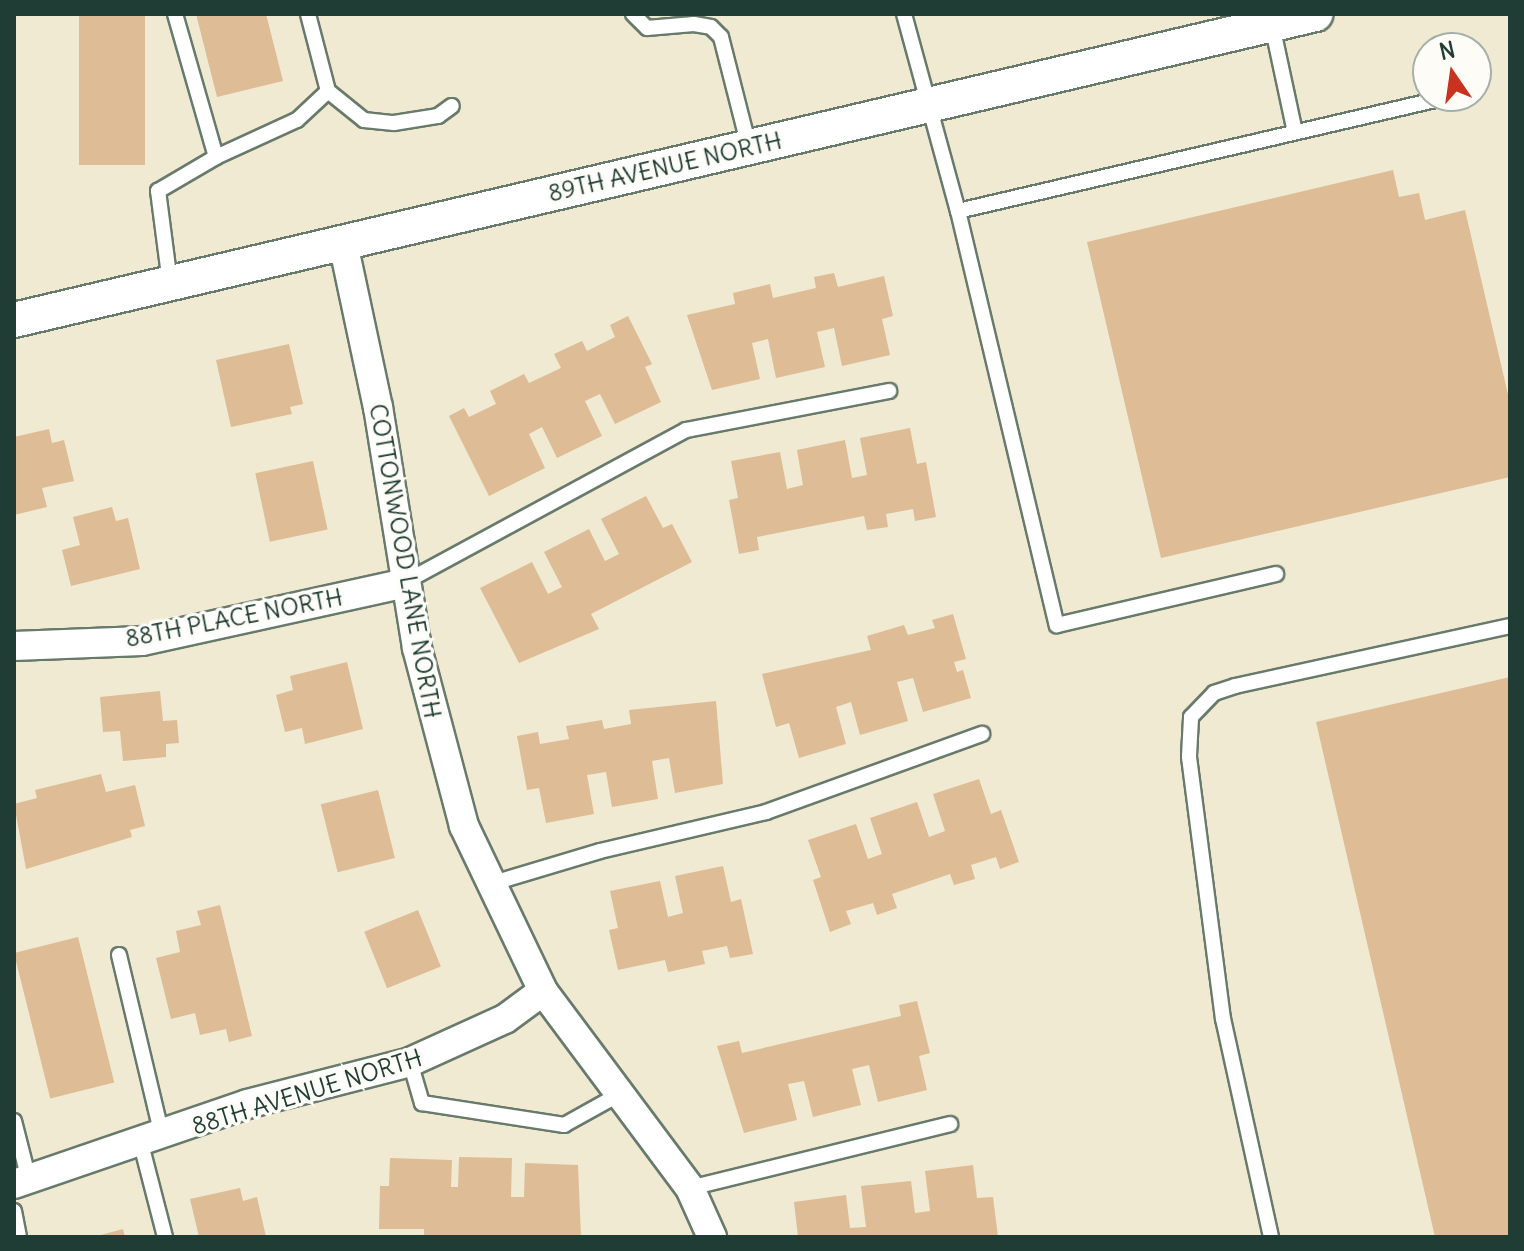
<!DOCTYPE html>
<html>
<head>
<meta charset="utf-8">
<style>
  body { margin:0 }
  #map { position:relative; width:1524px; height:1251px; overflow:hidden; background:#f0ead2; font-family:Delius,sans-serif }
  div>[style] { position:absolute }
  [style*='--x'] { left:calc(var(--x)*1px); top:calc(var(--y)*1px); width:calc(var(--w)*1px); rotate:calc(var(--a)*1deg) }
  .building>* { inset:0; background:#ddbc96; transform-origin:0 0 }
  .roads { filter:drop-shadow(2px 0 #687a6b) drop-shadow(-2px 0 #687a6b) drop-shadow(0 2px #687a6b) drop-shadow(0 -2px #687a6b) }
  .service>* { height:14px; margin:-7px; padding:0 7px; transform-origin:7px; border-radius:7px; background:#fff }
  .minor>* { height:28px; margin:-14px; padding:0 14px; transform-origin:14px; border-radius:14px; background:#fff }
  .tertiary>* { height:34px; margin:-17px; padding:0 17px; transform-origin:17px; border-radius:17px; background:#fff }
  span { translate:-50% -50%; white-space:nowrap; text-align:center; line-height:1.15; -webkit-text-stroke:7px #fdfcf7; paint-order:stroke }
  .street-label { font-size:24px; color:#1f3d34 }
  .frame { position:absolute; inset:0; border:16px solid #1f3d34; pointer-events:none }
  .north { position:absolute; left:1412px; top:32px; width:80px; height:80px; box-sizing:border-box; background:#fdfcf7; border:2px solid #a4b0a9; border-radius:50%; rotate:347deg; font-size:22px; font-weight:700; line-height:32px; text-align:center; color:#1f3d34 }
  .north::after { content:''; display:block; margin:auto; width:28px; height:36px; background:#c8321e; clip-path:polygon(50% 0,100% 100%,50% 72%,0 100%) }
</style>
</head>
<body>
<div id="map">
  <div class="building">
    <div style="left:79px;top:14px;width:66px;height:151px"></div>
    <div style="clip-path:polygon(196px 14px,266px 14px,283px 81px,217px 97px)"></div>
    <div style="clip-path:polygon(1393px 170px,1399px 197px,1419px 193px,1425px 220px,1465px 210px,1510px 403px,1510px 477px,1161px 558px,1087px 242px)"></div>
    <div style="clip-path:polygon(834px 273px,838px 287px,884px 276px,893px 316px,882px 319px,890px 355px,842px 366px,834px 328px,817px 332px,825px 367px,776px 378px,768px 339px,752px 343px,760px 379px,712px 390px,687px 315px,735px 304px,733px 293px,770px 284px,773px 298px,816px 288px,814px 277px)"></div>
    <div style="clip-path:polygon(628px 316px,652px 364px,645px 367px,661px 402px,615px 424px,600px 394px,585px 401px,602px 436px,557px 458px,542px 427px,529px 434px,545px 468px,489px 496px,449px 416px,464px 408px,469px 417px,496px 404px,490px 391px,524px 374px,529px 383px,561px 368px,554px 354px,582px 341px,587px 351px,615px 337px,610px 325px)"></div>
    <div style="clip-path:polygon(289px 344px,303px 404px,290px 407px,292px 414px,231px 427px,216px 360px)"></div>
    <div style="clip-path:polygon(910px 428px,917px 464px,926px 462px,936px 517px,915px 521px,913px 509px,886px 514px,888px 527px,867px 530px,864px 516px,757px 537px,759px 550px,739px 554px,729px 500px,738px 498px,731px 461px,780px 452px,787px 489px,803px 485px,797px 450px,845px 440px,852px 478px,867px 475px,860px 438px)"></div>
    <div style="clip-path:polygon(49px 429px,52px 443px,64px 440px,74px 481px,42px 488px,47px 507px,14px 515px,14px 437px)"></div>
    <div style="left:313px;top:461px;width:70px;height:59px;rotate:78deg"></div>
    <div style="clip-path:polygon(646px 496px,663px 528px,672px 524px,692px 562px,591px 614px,599px 629px,519px 663px,480px 588px,532px 562px,548px 594px,562px 587px,544px 552px,589px 529px,605px 561px,619px 554px,601px 519px)"></div>
    <div style="clip-path:polygon(112px 507px,116px 521px,128px 518px,140px 569px,71px 586px,62px 550px,80px 545px,73px 517px)"></div>
    <div style="clip-path:polygon(953px 614px,966px 659px,954px 662px,957px 672px,963px 670px,971px 698px,923px 712px,913px 678px,897px 682px,908px 721px,860px 735px,851px 702px,836px 707px,846px 744px,799px 758px,789px 723px,776px 727px,762px 674px,871px 650px,867px 636px,904px 625px,908px 635px,935px 628px,932px 620px)"></div>
    <div style="clip-path:polygon(347px 662px,363px 729px,305px 744px,302px 728px,285px 732px,276px 695px,293px 690px,290px 676px)"></div>
    <div style="clip-path:polygon(1510px 677px,1510px 1237px,1435px 1237px,1316px 722px)"></div>
    <div style="clip-path:polygon(160px 691px,163px 721px,177px 720px,179px 743px,166px 744px,166px 757px,123px 761px,120px 731px,103px 732px,100px 697px)"></div>
    <div style="clip-path:polygon(716px 701px,723px 784px,675px 793px,669px 758px,652px 761px,658px 799px,612px 807px,606px 772px,587px 775px,594px 814px,546px 823px,539px 788px,527px 790px,517px 736px,538px 732px,540px 744px,569px 739px,566px 726px,602px 720px,604px 729px,631px 724px,629px 710px)"></div>
    <div style="clip-path:polygon(101px 774px,106px 792px,135px 785px,145px 826px,130px 830px,132px 837px,26px 869px,14px 804px,37px 798px,35px 790px)"></div>
    <div style="clip-path:polygon(979px 779px,991px 814px,1001px 810px,1019px 862px,1000px 869px,996px 857px,971px 865px,975px 879px,954px 885px,950px 874px,892px 894px,897px 908px,877px 915px,873px 903px,846px 911px,851px 924px,830px 932px,813px 880px,821px 877px,808px 840px,856px 824px,868px 859px,882px 854px,870px 818px,917px 802px,929px 837px,945px 831px,933px 794px)"></div>
    <div style="left:378px;top:790px;width:70px;height:59px;rotate:76deg"></div>
    <div style="clip-path:polygon(723px 866px,731px 902px,741px 899px,753px 954px,730px 958px,727px 946px,702px 951px,705px 964px,668px 972px,665px 960px,618px 970px,609px 930px,618px 928px,610px 891px,660px 881px,668px 917px,683px 913px,675px 876px)"></div>
    <div style="clip-path:polygon(220px 905px,252px 1036px,229px 1042px,226px 1029px,200px 1035px,195px 1013px,171px 1019px,156px 958px,180px 952px,176px 931px,201px 925px,197px 911px)"></div>
    <div style="left:418px;top:910px;width:61px;height:58px;rotate:68deg"></div>
    <div style="left:78px;top:937px;width:150px;height:66px;rotate:76deg"></div>
    <div style="clip-path:polygon(917px 1001px,930px 1053px,919px 1056px,927px 1090px,878px 1102px,869px 1065px,852px 1069px,861px 1105px,813px 1117px,804px 1081px,788px 1084px,797px 1120px,744px 1133px,717px 1046px,739px 1041px,742px 1053px,901px 1016px,899px 1005px)"></div>
    <div style="clip-path:polygon(459px 1157px,512px 1158px,511px 1197px,524px 1197px,525px 1163px,578px 1165px,581px 1237px,424px 1237px,424px 1229px,379px 1229px,380px 1186px,389px 1186px,390px 1158px,452px 1160px,451px 1187px,458px 1187px)"></div>
    <div style="clip-path:polygon(973px 1165px,977px 1198px,993px 1197px,998px 1237px,798px 1237px,794px 1202px,846px 1195px,850px 1228px,866px 1227px,861px 1186px,911px 1181px,915px 1213px,930px 1211px,925px 1171px)"></div>
    <div style="clip-path:polygon(240px 1188px,243px 1201px,257px 1197px,266px 1237px,199px 1237px,190px 1199px)"></div>
    <div style="clip-path:polygon(123px 1229px,125px 1237px,97px 1237px,97px 1236px)"></div>
  </div>
  <div class="roads">
    <div class="service">
      <div style="--x:633;--y:14;--w:20;--a:45"></div>
      <div style="--x:647;--y:28;--w:47;--a:-4.9"></div>
      <div style="--x:694;--y:24;--w:17;--a:10"></div>
      <div style="--x:711;--y:27;--w:14;--a:45"></div>
      <div style="--x:721;--y:37;--w:114;--a:75.7"></div>
      <div style="--x:904;--y:14;--w:204;--a:74.7"></div>
      <div style="--x:958;--y:211;--w:500;--a:-13.1"></div>
      <div style="--x:1272;--y:25;--w:109;--a:77.9"></div>
      <div style="--x:328;--y:91;--w:46;--a:38.9"></div>
      <div style="--x:364;--y:120;--w:30;--a:6"></div>
      <div style="--x:394;--y:123;--w:45;--a:-9"></div>
      <div style="--x:438;--y:116;--w:17;--a:-36"></div>
      <div style="--x:216;--y:157;--w:89;--a:-24.6"></div>
      <div style="--x:297;--y:120;--w:42;--a:-43.1"></div>
      <div style="--x:328;--y:91;--w:80;--a:-104.6"></div>
      <div style="--x:958;--y:211;--w:426;--a:76.6"></div>
      <div style="--x:1057;--y:625;--w:225;--a:-13.1"></div>
      <div style="--x:170;--y:283;--w:93;--a:-97.4"></div>
      <div style="--x:158;--y:191;--w:67;--a:-30.4"></div>
      <div style="--x:216;--y:157;--w:149;--a:-106"></div>
      <div style="--x:405;--y:582;--w:319;--a:-28.4"></div>
      <div style="--x:686;--y:430;--w:207;--a:-10.9"></div>
      <div style="--x:490;--y:884;--w:115;--a:-16.7"></div>
      <div style="--x:600;--y:851;--w:171;--a:-13.2"></div>
      <div style="--x:766;--y:812;--w:230;--a:-19.9"></div>
      <div style="--x:119;--y:955;--w:186;--a:76.6"></div>
      <div style="--x:410;--y:1062;--w:43;--a:73.7"></div>
      <div style="--x:422;--y:1103;--w:144;--a:8.8"></div>
      <div style="--x:564;--y:1125;--w:62;--a:-29.1"></div>
      <div style="--x:14;--y:1121;--w:61;--a:75.7"></div>
      <div style="--x:141;--y:1144;--w:96;--a:75.5"></div>
      <div style="--x:690;--y:1188;--w:268;--a:-13.8"></div>
      <div style="--x:14;--y:1211;--w:26;--a:79"></div>
      <div style="--x:1271;--y:1237;--w:223;--a:-102.4"></div>
      <div style="--x:1223;--y:1019;--w:265;--a:-97.4"></div>
      <div style="--x:1189;--y:756;--w:39;--a:-87"></div>
      <div style="--x:1191;--y:717;--w:33;--a:-46"></div>
      <div style="--x:1214;--y:693;--w:22;--a:-18"></div>
      <div style="--x:1235;--y:686;--w:281;--a:-12.3"></div>
    </div>
    <div class="minor">
      <div style="--x:343;--y:243;--w:168;--a:78"></div>
      <div style="--x:378;--y:407;--w:244;--a:80.8"></div>
      <div style="--x:417;--y:648;--w:184;--a:75.2"></div>
      <div style="--x:464;--y:826;--w:183;--a:64.4"></div>
      <div style="--x:543;--y:991;--w:246;--a:53.3"></div>
      <div style="--x:690;--y:1188;--w:54;--a:65.8"></div>
      <div style="--x:14;--y:646;--w:128;--a:-2.2"></div>
      <div style="--x:142;--y:641;--w:269;--a:-12.4"></div>
      <div style="--x:14;--y:1184;--w:246;--a:-18.9"></div>
      <div style="--x:247;--y:1104;--w:168;--a:-14.4"></div>
      <div style="--x:410;--y:1062;--w:104;--a:-24.4"></div>
      <div style="--x:505;--y:1019;--w:47;--a:-36.4"></div>
    </div>
    <div class="tertiary">
      <div style="--x:14;--y:320;--w:1337;--a:-13.23"></div>
    </div>
  </div>
  <div class="street-label">
    <span style="left:665px;top:167px;rotate:-13deg">89TH AVENUE NORTH</span>
    <span style="left:405px;top:561px;rotate:80deg">COTTONWOOD LANE NORTH</span>
    <span style="left:234px;top:618px;rotate:-11deg">88TH PLACE NORTH</span>
    <span style="left:307px;top:1092px;rotate:-17deg">88TH AVENUE NORTH</span>
  </div>
  <div class="frame"></div>
  <div class="north">N</div>
</div>
</body>
</html>
